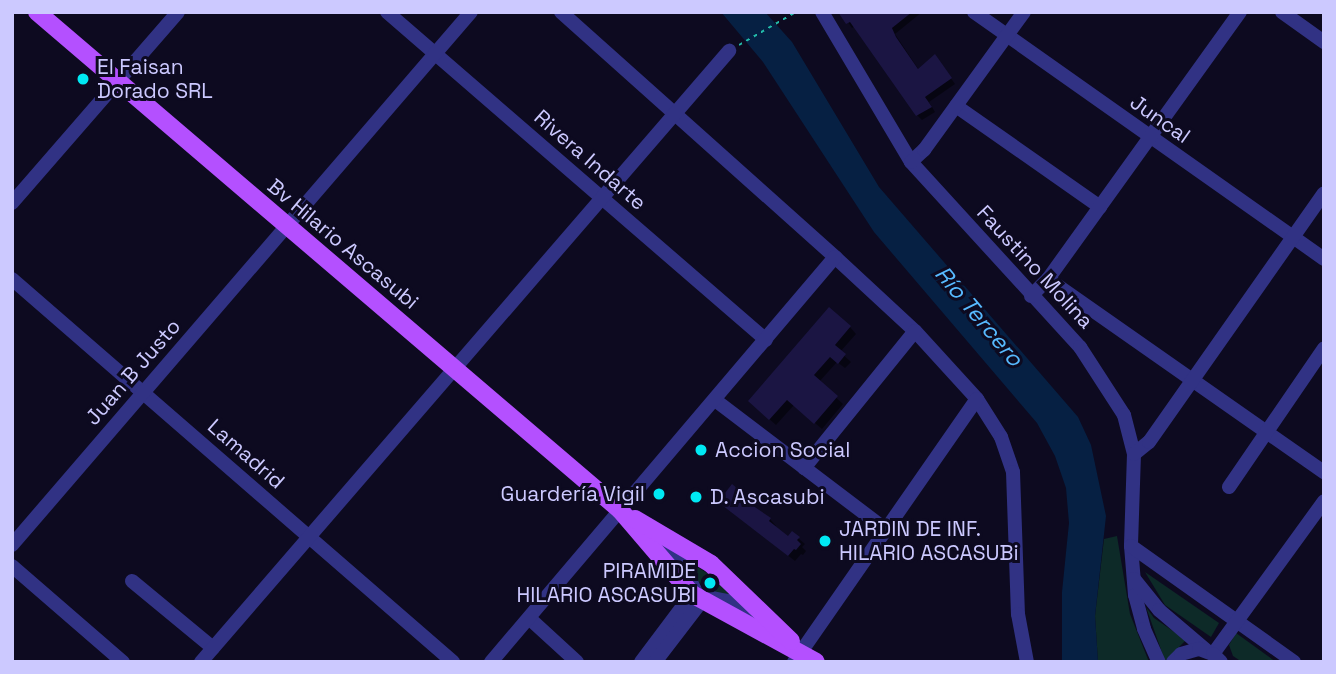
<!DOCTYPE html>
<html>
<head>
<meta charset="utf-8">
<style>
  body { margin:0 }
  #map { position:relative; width:1336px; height:674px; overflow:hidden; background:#0d0a20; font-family:"Space Grotesk",sans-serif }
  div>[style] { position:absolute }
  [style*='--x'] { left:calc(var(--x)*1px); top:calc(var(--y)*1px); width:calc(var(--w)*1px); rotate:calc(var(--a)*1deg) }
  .green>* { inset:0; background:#0d2a28 }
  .water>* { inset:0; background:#062043 }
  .shadow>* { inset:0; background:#0007 }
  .building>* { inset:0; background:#1b1543 }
  .path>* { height:2px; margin-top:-1px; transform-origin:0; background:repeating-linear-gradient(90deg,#22bba9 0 3.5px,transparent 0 8.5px) }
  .minor>* { height:14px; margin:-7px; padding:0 7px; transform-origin:7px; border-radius:7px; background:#313284 }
  .major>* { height:18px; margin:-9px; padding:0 9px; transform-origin:9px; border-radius:9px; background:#b450ff }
  .dots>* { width:19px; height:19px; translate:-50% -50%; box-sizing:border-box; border:4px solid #0d0a20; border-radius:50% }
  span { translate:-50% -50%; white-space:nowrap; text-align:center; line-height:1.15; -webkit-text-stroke:6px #0d0a20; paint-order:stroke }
  .poi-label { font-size:21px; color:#ccc9ff }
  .left { translate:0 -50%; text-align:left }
  .right { translate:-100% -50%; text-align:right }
  .street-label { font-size:21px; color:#ccc9ff }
  .water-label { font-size:23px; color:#57baff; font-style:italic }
  .frame { position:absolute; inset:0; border:14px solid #ccc9ff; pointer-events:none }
</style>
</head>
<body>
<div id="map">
  <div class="green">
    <div style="clip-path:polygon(1117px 536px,1130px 614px,1149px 662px,1098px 662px,1095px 616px,1104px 539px)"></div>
    <div style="clip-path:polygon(691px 563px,713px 577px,733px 594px,715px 594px,705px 587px,695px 579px)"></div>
    <div style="clip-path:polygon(1145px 572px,1219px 623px,1211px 637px,1165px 605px)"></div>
    <div style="clip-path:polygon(1146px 607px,1154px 618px,1186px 640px,1165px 661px)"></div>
    <div style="clip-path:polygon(1236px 633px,1276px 662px,1242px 662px,1233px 656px,1229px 645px)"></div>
  </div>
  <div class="water">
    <div style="clip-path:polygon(721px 12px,765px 12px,792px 42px,879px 187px,1078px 417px,1091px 445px,1106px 516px,1095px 616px,1098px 662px,1062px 662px,1062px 592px,1069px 523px,1066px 488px,1055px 456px,1037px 423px,874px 232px,763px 62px)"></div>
  </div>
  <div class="shadow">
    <div style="clip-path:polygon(841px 12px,922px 12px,895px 34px,919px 70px,939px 61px,955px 84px,929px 102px,935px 112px,922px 120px,917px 115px,855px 26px,852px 28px)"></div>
    <div style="clip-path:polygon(850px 327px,856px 334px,840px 352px,851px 362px,845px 368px,837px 362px,819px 382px,843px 404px,822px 429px,794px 405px,776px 425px,756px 407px)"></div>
    <div style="clip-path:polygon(742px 494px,748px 500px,746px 503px,770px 519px,776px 526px,774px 528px,788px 539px,798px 538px,805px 544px,802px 547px,806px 551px,803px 555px,801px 554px,795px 561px,727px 508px)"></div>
  </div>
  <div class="building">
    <div style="clip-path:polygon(838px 12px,912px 12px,892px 28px,896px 37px,918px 69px,935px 54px,952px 78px,925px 97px,932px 107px,916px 116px,850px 22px,846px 24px)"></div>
    <div style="clip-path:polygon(829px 307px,851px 326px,835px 345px,846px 354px,838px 364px,830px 357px,814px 375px,838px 396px,814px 424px,787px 400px,769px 420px,748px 401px)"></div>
    <div style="clip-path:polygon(732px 484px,743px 493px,740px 497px,771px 518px,769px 521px,788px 536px,792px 531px,800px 537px,797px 540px,801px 544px,796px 550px,794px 549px,788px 556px,718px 502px)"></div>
  </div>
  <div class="path">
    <div style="--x:739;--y:45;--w:66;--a:-30.1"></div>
  </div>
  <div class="minor">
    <div style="--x:387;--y:12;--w:501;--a:40.87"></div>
    <div style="--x:561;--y:12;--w:368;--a:41.8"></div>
    <div style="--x:835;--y:257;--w:109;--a:42.8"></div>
    <div style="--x:915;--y:331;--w:92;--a:47.6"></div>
    <div style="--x:977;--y:399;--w:45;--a:57.7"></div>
    <div style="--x:1001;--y:437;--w:37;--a:71"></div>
    <div style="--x:1013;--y:472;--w:142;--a:88"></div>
    <div style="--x:1018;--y:614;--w:49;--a:79.4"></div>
    <div style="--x:822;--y:12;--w:174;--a:59.3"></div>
    <div style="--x:911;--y:162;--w:251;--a:47.6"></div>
    <div style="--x:1080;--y:347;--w:81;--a:57.1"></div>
    <div style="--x:1124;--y:415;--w:40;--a:75.6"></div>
    <div style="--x:1134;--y:454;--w:92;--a:91.9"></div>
    <div style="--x:1131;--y:546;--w:49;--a:85.3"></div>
    <div style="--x:1135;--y:595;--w:35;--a:75"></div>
    <div style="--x:1144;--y:629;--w:36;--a:66"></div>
    <div style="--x:974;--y:12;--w:428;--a:35.2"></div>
    <div style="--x:1282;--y:12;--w:52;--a:35.5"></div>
    <div style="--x:956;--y:106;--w:176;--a:35"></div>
    <div style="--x:911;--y:162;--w:18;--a:-43"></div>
    <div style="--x:924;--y:150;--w:170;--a:-54.1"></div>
    <div style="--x:12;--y:203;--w:253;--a:-49"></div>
    <div style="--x:12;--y:279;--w:584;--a:40.97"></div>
    <div style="--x:1048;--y:279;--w:337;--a:35"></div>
    <div style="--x:1031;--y:296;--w:24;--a:-45"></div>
    <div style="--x:1048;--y:279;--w:329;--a:-54.3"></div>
    <div style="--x:715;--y:400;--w:215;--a:37.2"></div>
    <div style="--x:1134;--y:454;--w:19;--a:-39"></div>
    <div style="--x:1149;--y:442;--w:304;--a:-54.9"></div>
    <div style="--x:804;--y:468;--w:176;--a:-51"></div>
    <div style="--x:1229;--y:487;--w:168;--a:-55.6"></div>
    <div style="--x:12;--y:545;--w:703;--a:-49.27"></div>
    <div style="--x:1131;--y:546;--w:200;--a:35.4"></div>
    <div style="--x:12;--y:566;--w:147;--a:40.9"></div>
    <div style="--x:1134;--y:579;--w:40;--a:51"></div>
    <div style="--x:1159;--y:610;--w:63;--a:40.5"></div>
    <div style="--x:132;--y:581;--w:105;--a:39.6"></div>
    <div style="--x:529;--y:618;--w:65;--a:42.5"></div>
    <div style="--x:1213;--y:654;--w:189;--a:-54"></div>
    <div style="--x:201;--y:662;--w:808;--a:-49.17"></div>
    <div style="--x:491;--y:662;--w:531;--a:-49.66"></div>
    <div style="--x:641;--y:662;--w:85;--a:-53.1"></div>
    <div style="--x:692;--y:594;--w:38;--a:11"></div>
    <div style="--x:729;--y:601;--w:31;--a:22"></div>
    <div style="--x:655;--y:662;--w:76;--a:-52.5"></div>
    <div style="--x:701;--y:602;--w:45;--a:-116.6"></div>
    <div style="--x:681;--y:562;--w:29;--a:-126"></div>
    <div style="--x:794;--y:662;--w:320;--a:-55.2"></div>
    <div style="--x:1173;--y:662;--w:11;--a:-45"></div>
    <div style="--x:1181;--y:654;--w:19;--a:-16"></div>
    <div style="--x:1199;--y:649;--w:15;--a:20"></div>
    <div style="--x:1213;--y:654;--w:11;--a:45"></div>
  </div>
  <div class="major">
    <div style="--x:37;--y:12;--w:767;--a:40.5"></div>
    <div style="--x:620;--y:510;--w:111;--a:49.4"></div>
    <div style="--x:692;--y:594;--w:141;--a:28.7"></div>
    <div style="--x:635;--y:519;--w:88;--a:30.6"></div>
    <div style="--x:711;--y:564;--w:111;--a:43.9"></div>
  </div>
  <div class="dots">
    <div style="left:83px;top:79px;background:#00e9f4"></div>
    <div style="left:701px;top:450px;background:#00e9f4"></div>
    <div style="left:659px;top:494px;background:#00e9f4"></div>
    <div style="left:696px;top:497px;background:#00e9f4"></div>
    <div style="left:825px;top:541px;background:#00e9f4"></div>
    <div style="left:710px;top:583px;background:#00e9f4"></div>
  </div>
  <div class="poi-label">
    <span class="left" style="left:97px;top:79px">El Faisan<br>Dorado SRL</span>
    <span class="left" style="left:715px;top:450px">Accion Social</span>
    <span class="right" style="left:645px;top:494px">Guardería Vigil</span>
    <span class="left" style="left:710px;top:497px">D. Ascasubi</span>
    <span class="left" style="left:839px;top:541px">JARDIN DE INF.<br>HILARIO ASCASUBi</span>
    <span class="right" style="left:696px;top:583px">PIRAMIDE<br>HILARIO ASCASUBI</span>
  </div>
  <div class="street-label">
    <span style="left:1160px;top:119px;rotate:35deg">Juncal</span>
    <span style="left:590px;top:160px;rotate:41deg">Rivera Indarte</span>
    <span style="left:343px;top:244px;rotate:40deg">Bv Hilario Ascasubi</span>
    <span style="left:1035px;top:267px;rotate:47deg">Faustino Molina</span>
    <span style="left:133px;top:372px;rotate:-49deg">Juan B Justo</span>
    <span style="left:246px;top:454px;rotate:41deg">Lamadrid</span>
  </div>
  <div class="water-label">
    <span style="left:979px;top:316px;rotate:50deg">Río Tercero</span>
  </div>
  <div class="frame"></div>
</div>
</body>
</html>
